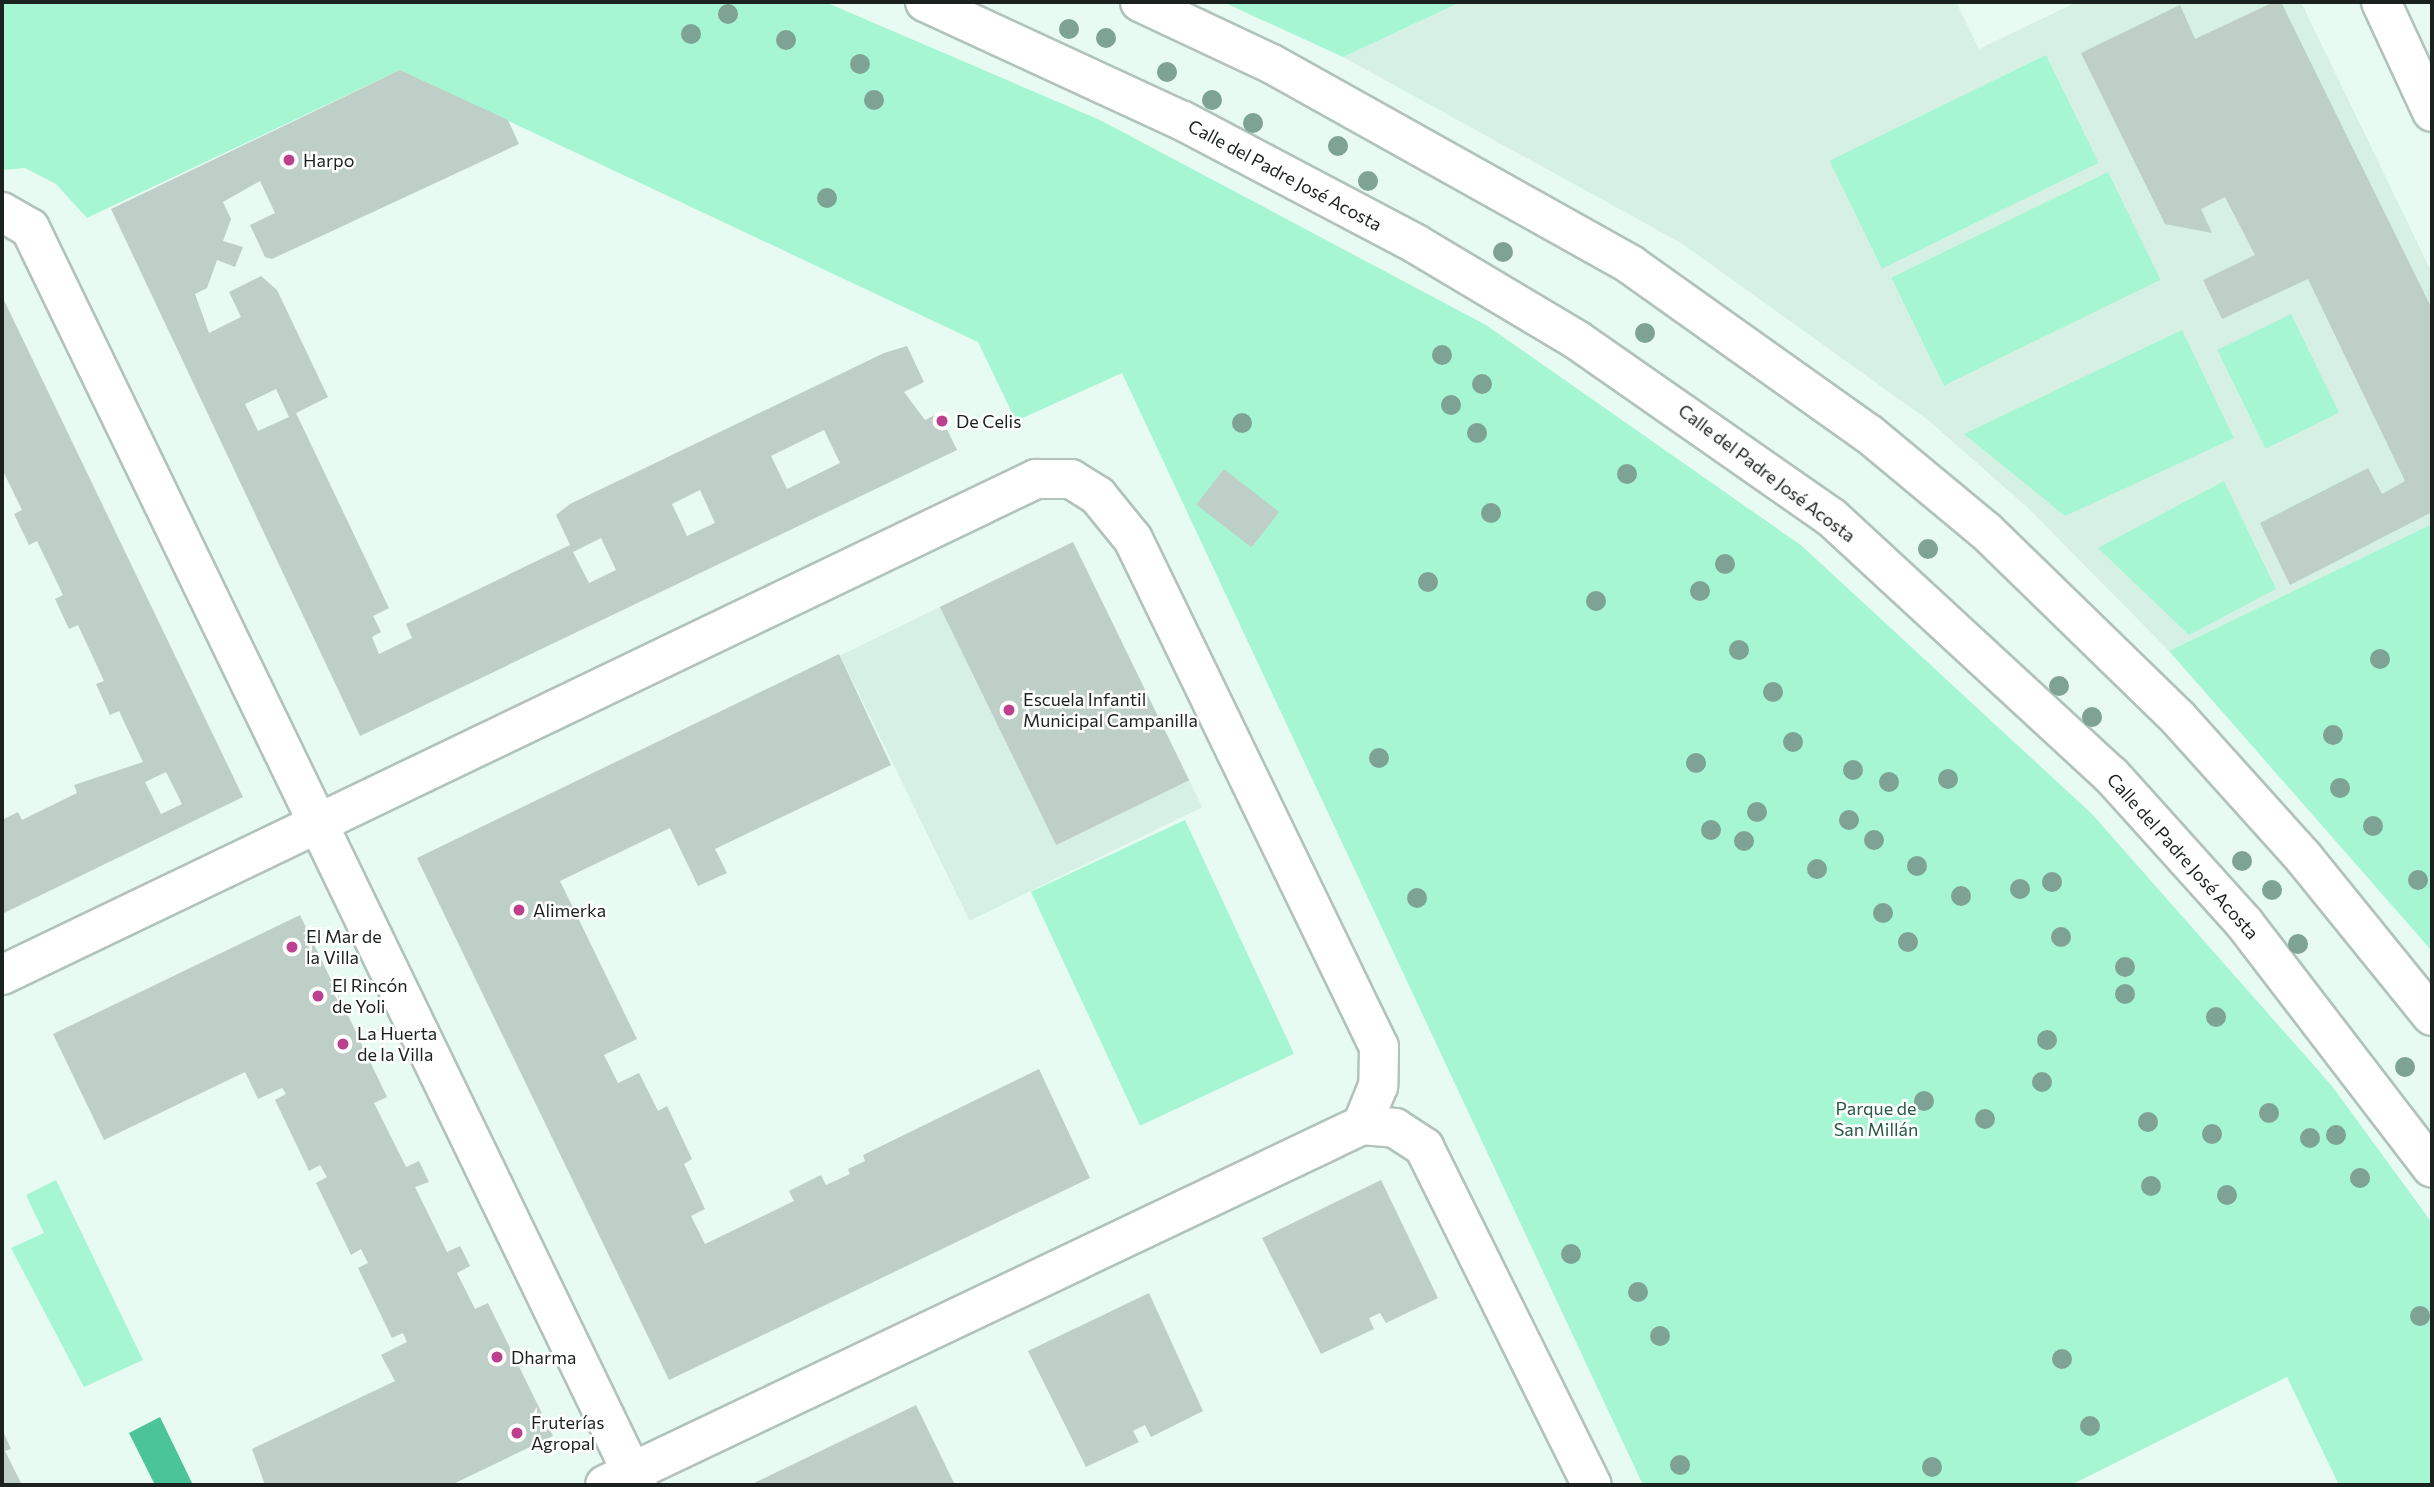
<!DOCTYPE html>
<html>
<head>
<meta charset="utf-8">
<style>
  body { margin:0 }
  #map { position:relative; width:2434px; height:1487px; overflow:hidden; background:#e8fbf2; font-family:Commissioner,sans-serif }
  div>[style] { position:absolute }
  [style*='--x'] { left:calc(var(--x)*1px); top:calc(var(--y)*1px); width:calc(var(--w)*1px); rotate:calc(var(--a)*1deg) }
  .built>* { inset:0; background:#d6f1e4; transform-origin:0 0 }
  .green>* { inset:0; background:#a6f6d3; transform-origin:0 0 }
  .water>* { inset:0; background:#4ac498 }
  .building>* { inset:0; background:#bdcfc6; transform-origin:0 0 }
  .roads { filter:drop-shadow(2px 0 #b1c3bb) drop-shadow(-2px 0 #b1c3bb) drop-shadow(0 2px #b1c3bb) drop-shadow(0 -2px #b1c3bb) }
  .minor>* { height:38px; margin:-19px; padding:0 19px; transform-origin:19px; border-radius:19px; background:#fff }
  .trunk>* { height:38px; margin:-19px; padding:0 19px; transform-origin:19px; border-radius:19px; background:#fff }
  .trees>* { width:20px; height:20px; margin:-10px; border-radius:50%; background:#7ea293 }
  .dots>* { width:19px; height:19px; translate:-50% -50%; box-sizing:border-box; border:4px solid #fff; border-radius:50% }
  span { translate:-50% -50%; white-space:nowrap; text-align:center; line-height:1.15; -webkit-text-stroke:5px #fff; paint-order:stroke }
  .poi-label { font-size:18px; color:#1a211e }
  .left { translate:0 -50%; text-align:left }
  .street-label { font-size:18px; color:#1a211e }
  .park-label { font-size:18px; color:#285945 }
  .frame { position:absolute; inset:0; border:4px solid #1a211e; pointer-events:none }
</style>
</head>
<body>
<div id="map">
  <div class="built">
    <div style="clip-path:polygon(1461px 2px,1956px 2px,1979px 49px,2077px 2px,2301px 2px,2432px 273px,2432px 524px,2169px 651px,2029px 509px,1928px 420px,1681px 243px,1343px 57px)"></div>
    <div style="left:1073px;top:542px;width:295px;height:259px;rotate:64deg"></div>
  </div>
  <div class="green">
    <div style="clip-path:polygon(2px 2px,825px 2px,1100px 120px,1486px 325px,1802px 546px,2092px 814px,2332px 1086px,2432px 1223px,2432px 1485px,2339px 1485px,2287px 1377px,2071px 1485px,1643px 1485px,1122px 373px,1016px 421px,978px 342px,400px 70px,87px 218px,56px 184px,25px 168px,2px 170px)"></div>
    <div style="clip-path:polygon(1223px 2px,1461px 2px,1343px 57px)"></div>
    <div style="left:2046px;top:55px;width:120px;height:241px;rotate:64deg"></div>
    <div style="left:2108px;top:172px;width:120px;height:241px;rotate:64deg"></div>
    <div style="left:2291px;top:314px;width:110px;height:82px;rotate:64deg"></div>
    <div style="clip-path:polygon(2182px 330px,2234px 438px,2065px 516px,1964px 434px)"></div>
    <div style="clip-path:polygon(2224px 481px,2276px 589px,2189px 635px,2098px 548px)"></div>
    <div style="clip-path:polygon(2432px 524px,2432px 951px,2169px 651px)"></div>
    <div style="left:1185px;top:820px;width:258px;height:170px;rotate:65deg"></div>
    <div style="clip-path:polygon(56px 1180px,143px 1360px,84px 1387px,11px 1248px,44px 1233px,26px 1195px)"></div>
  </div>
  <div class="water">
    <div style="clip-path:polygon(160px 1417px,193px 1485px,155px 1485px,129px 1433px)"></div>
  </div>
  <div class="building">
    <div style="clip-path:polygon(2274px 2px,2281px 2px,2432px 309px,2432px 512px,2290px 585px,2260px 523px,2368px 468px,2382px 494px,2405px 481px,2308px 279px,2222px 319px,2203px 280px,2255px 255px,2225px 197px,2201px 209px,2212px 233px,2165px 224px,2081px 53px,2180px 5px,2195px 39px)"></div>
    <div style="clip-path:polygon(evenodd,400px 70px,508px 120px,519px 144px,272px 259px,265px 257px,250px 225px,275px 213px,260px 181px,223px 202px,231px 219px,223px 241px,243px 247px,235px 267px,217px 260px,207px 288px,195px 294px,209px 333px,241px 317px,229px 292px,261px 276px,277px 290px,328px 397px,296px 413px,389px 608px,373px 616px,381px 632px,372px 637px,379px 654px,412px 638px,406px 624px,570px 545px,556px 515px,570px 504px,884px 353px,907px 346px,924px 382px,904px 392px,925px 420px,939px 413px,957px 450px,360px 736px,111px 209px,400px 70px,276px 389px,289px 417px,258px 431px,245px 404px,276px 389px,400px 70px,824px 430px,840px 463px,787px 489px,771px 456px,824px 430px,400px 70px,700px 490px,715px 523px,687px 536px,672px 504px,700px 490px,400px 70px,601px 538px,616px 570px,589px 583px,573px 552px,601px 538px)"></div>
    <div style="clip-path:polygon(evenodd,2px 296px,243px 797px,2px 914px,2px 820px,18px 812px,22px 820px,77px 793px,74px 785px,143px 762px,119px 711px,110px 715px,96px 684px,104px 681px,78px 625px,69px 629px,55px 599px,63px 595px,37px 541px,29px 545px,14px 514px,22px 510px,2px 469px,2px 296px,166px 772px,182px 804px,161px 814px,145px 782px,166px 772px)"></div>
    <div style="left:1224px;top:469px;width:70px;height:45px;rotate:38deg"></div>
    <div style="left:1073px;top:542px;width:265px;height:148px;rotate:64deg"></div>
    <div style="clip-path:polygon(839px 654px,891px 765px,715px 849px,727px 873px,698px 886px,670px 828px,560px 881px,637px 1039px,604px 1055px,618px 1083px,639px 1073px,658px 1111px,667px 1106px,692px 1159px,684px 1164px,705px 1209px,691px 1216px,705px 1244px,794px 1201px,789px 1191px,821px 1175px,826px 1185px,850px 1174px,848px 1169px,865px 1161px,863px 1155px,1039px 1069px,1090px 1178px,669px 1380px,417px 858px)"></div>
    <div style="clip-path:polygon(300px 915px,387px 1097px,374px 1103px,406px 1167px,419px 1161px,429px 1182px,415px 1187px,447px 1252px,460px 1246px,470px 1266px,457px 1273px,475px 1309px,488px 1303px,553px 1436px,451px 1485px,265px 1485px,252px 1449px,395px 1381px,381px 1355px,407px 1342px,403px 1333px,392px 1338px,358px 1268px,368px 1263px,361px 1249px,351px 1255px,316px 1183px,327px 1177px,320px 1165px,309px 1171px,275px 1100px,286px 1094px,282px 1088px,258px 1099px,245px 1072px,104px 1140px,53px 1034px)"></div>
    <div style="clip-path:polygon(1381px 1180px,1438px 1298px,1386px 1323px,1380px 1313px,1369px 1318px,1374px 1329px,1321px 1354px,1262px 1238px)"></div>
    <div style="clip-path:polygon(1149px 1293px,1203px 1411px,1151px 1437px,1145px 1425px,1133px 1431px,1139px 1442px,1086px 1467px,1028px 1351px)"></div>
    <div style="clip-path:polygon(916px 1405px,955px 1485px,750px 1485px,912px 1407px)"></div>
    <div style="clip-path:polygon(2px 1429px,11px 1449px,5px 1451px,22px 1485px,2px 1485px)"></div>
  </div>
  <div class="roads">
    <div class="minor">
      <div style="--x:2381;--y:2;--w:121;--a:65.1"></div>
      <div style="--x:2;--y:212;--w:32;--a:30"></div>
      <div style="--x:30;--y:228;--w:1396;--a:64.19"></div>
      <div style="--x:2;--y:975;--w:1147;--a:-25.63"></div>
      <div style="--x:1036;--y:479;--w:35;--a:0"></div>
      <div style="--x:1071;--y:479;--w:32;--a:32"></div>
      <div style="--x:1098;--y:496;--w:55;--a:50.9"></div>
      <div style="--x:1133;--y:539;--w:564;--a:64.16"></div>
      <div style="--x:1379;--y:1047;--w:39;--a:91"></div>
      <div style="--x:1378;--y:1086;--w:42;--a:112.3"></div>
      <div style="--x:605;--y:1485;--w:838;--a:-25.43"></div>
      <div style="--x:1362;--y:1125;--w:33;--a:5"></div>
      <div style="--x:1395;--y:1128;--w:35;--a:33"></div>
      <div style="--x:1424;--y:1147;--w:377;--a:63.6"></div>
    </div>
    <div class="trunk">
      <div style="--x:925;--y:2;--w:284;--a:24.8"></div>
      <div style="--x:1183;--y:121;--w:263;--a:27.8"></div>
      <div style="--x:1416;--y:244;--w:187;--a:30.8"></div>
      <div style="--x:1577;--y:340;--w:310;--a:34.9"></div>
      <div style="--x:1831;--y:517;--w:381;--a:42.7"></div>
      <div style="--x:2111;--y:775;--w:200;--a:48"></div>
      <div style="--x:2245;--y:924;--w:307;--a:52.5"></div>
      <div style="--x:1140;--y:2;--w:146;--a:25.2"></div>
      <div style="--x:1272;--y:64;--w:411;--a:29.2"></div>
      <div style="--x:1631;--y:265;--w:292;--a:35.4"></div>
      <div style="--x:1869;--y:434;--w:152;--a:39.7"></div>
      <div style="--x:1986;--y:531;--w:269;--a:44.2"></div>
      <div style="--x:2179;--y:719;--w:187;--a:48"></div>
      <div style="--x:2304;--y:858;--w:203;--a:51"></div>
    </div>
  </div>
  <div class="trees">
    <div style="left:728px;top:14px"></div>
    <div style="left:1069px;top:29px"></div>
    <div style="left:691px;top:34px"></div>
    <div style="left:1106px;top:38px"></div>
    <div style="left:786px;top:40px"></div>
    <div style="left:860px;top:64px"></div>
    <div style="left:1167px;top:72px"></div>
    <div style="left:874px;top:100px"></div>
    <div style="left:1212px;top:100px"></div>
    <div style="left:1253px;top:123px"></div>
    <div style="left:1338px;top:146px"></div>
    <div style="left:1368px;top:181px"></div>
    <div style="left:827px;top:198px"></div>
    <div style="left:1503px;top:252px"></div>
    <div style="left:1645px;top:333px"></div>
    <div style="left:1442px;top:355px"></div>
    <div style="left:1482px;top:384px"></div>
    <div style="left:1451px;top:405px"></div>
    <div style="left:1242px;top:423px"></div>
    <div style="left:1477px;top:433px"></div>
    <div style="left:1627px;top:474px"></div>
    <div style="left:1491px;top:513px"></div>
    <div style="left:1928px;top:549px"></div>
    <div style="left:1725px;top:564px"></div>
    <div style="left:1428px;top:582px"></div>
    <div style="left:1700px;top:591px"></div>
    <div style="left:1596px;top:601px"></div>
    <div style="left:1739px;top:650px"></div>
    <div style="left:2380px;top:659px"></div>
    <div style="left:2059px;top:686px"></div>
    <div style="left:1773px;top:692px"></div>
    <div style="left:2092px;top:717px"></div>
    <div style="left:2333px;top:735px"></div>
    <div style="left:1793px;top:742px"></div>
    <div style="left:1379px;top:758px"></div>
    <div style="left:1696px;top:763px"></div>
    <div style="left:1853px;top:770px"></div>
    <div style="left:1948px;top:779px"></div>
    <div style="left:1889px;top:782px"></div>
    <div style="left:2340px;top:788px"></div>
    <div style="left:1757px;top:812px"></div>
    <div style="left:1849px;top:820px"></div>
    <div style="left:2373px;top:826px"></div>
    <div style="left:1711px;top:830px"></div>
    <div style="left:1874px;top:840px"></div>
    <div style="left:1744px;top:841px"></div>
    <div style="left:2242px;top:861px"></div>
    <div style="left:1917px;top:866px"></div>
    <div style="left:1817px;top:869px"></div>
    <div style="left:2418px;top:880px"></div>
    <div style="left:2052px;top:882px"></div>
    <div style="left:2020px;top:889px"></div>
    <div style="left:2272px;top:890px"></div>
    <div style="left:1961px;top:896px"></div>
    <div style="left:1417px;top:898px"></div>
    <div style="left:1883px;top:913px"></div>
    <div style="left:2061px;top:937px"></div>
    <div style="left:1908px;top:942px"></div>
    <div style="left:2298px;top:944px"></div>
    <div style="left:2125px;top:967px"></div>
    <div style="left:2125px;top:994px"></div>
    <div style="left:2216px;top:1017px"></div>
    <div style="left:2047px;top:1040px"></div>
    <div style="left:2405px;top:1067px"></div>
    <div style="left:2042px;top:1082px"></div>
    <div style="left:1924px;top:1101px"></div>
    <div style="left:2269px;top:1113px"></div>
    <div style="left:1985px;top:1119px"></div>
    <div style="left:2148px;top:1122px"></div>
    <div style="left:2212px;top:1134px"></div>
    <div style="left:2336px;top:1135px"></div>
    <div style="left:2310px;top:1138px"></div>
    <div style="left:2360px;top:1178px"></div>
    <div style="left:2151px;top:1186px"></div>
    <div style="left:2227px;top:1195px"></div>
    <div style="left:1571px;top:1254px"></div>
    <div style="left:1638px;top:1292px"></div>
    <div style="left:2420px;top:1316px"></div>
    <div style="left:1660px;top:1336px"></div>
    <div style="left:2062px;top:1359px"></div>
    <div style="left:2090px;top:1426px"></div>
    <div style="left:1680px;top:1465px"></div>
    <div style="left:1932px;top:1467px"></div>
  </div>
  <div class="dots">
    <div style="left:289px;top:160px;background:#bd408f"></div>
    <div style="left:942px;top:421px;background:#bd408f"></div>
    <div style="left:1009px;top:710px;background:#bd408f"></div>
    <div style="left:519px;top:910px;background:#bd408f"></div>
    <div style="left:292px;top:947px;background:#bd408f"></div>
    <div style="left:318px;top:996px;background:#bd408f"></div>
    <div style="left:343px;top:1044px;background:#bd408f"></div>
    <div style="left:497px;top:1357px;background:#bd408f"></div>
    <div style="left:517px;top:1433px;background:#bd408f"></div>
  </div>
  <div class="poi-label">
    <span class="left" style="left:303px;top:160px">Harpo</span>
    <span class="left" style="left:956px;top:421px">De Celis</span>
    <span class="left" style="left:1023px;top:710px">Escuela Infantil<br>Municipal Campanilla</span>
    <span class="left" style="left:533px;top:910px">Alimerka</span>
    <span class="left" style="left:306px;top:947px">El Mar de<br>la Villa</span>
    <span class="left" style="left:332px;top:996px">El Rincón<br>de Yoli</span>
    <span class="left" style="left:357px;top:1044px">La Huerta<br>de la Villa</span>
    <span class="left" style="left:511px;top:1357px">Dharma</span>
    <span class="left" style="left:531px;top:1433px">Fruterías<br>Agropal</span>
  </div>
  <div class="street-label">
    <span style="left:1285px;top:175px;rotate:28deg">Calle del Padre José Acosta</span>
    <span style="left:1767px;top:473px;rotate:37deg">Calle del Padre José Acosta</span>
    <span style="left:2183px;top:856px;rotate:48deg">Calle del Padre José Acosta</span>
  </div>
  <div class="park-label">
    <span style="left:1876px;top:1119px">Parque de<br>San Millán</span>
  </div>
  <div class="frame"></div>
</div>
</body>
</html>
